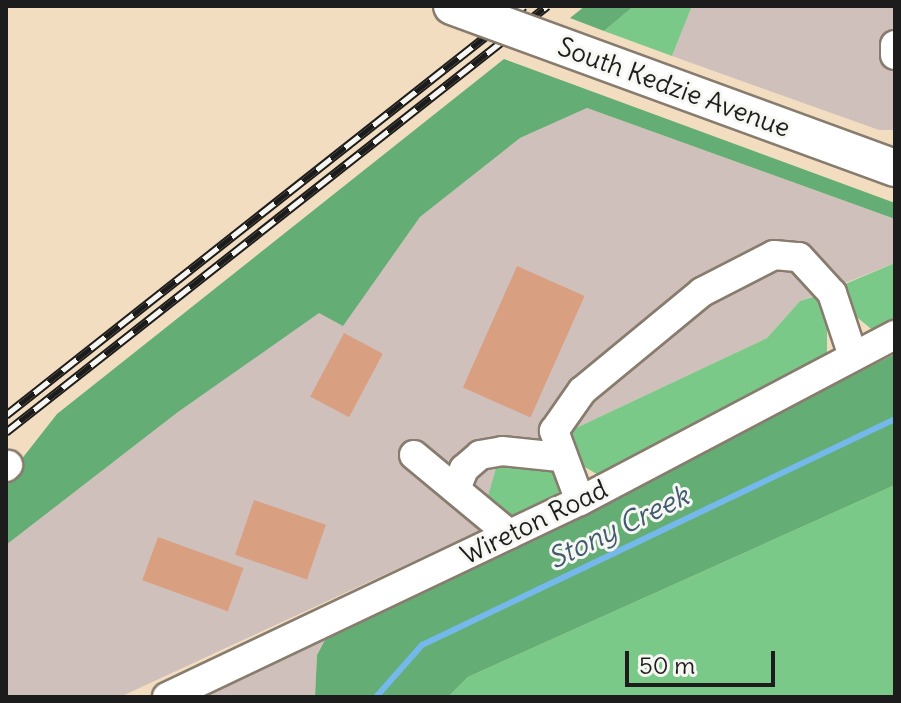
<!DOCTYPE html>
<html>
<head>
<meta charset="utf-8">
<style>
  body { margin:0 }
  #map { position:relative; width:901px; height:703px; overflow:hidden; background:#f2ddc1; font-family:Delius,sans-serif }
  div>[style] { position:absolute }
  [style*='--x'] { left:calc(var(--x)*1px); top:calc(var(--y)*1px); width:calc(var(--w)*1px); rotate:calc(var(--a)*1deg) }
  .industrial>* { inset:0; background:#d0c0bc }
  .green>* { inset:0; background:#7bc989 }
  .forest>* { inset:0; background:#64ad75 }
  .stream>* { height:6px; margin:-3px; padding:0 3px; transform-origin:3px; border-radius:3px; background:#75b8eb }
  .building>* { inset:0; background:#d99f81; transform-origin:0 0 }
  .roads { filter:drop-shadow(2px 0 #877c6e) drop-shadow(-2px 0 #877c6e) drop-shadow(0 2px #877c6e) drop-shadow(0 -2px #877c6e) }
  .minor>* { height:28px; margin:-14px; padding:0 14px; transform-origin:14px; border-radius:14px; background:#fff }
  .rail>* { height:9px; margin-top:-4.5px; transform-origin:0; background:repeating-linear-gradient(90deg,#f6f6f2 0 18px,#1c1c1c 0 36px); box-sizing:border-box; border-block:2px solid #1c1c1c }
  .bridges { filter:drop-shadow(2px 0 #877c6e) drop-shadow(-2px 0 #877c6e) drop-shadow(0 2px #877c6e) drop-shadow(0 -2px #877c6e) }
  .major-bridge>* { height:36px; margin:-18px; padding:0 18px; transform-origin:18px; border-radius:18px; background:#fff }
  span { translate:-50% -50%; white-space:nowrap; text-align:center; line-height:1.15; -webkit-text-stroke:6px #f6f6f2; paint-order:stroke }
  .street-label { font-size:26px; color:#1c1c1c }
  .water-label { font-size:28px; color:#405a6f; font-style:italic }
  .frame { position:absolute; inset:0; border:8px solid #1c1c1c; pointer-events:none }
  .scale { position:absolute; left:625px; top:651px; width:150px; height:36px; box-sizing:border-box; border:4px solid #1c1c1c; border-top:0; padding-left:10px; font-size:24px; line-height:28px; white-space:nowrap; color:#1c1c1c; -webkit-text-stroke:6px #f6f6f2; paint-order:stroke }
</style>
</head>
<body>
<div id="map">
  <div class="industrial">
    <div style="clip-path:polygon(692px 6px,895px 6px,895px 130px,879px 130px,672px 56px)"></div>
    <div style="clip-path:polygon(587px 108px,895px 219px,895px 263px,800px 301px,767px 338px,561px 435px,507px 518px,120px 697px,6px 697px,6px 545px,178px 412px,319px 312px,343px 325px,420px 217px,520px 138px)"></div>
    <div style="clip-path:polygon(325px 640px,317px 655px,315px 697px,204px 697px)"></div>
  </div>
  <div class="green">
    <div style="clip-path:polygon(634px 6px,692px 6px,672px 56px,604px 31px)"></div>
    <div style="clip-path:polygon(895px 263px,895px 331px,875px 332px,848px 310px,838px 287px)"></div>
    <div style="clip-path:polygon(818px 295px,827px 326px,827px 359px,605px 479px,575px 461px,561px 435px,767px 338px,800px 301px)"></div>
    <div style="clip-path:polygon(550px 457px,560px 490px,554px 499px,507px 518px,486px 503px,497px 465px)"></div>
    <div style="clip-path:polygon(895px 485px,895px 697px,448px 697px,468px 677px)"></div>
  </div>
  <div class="forest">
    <div style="clip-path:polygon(585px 6px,634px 6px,604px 31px,570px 18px)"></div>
    <div style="clip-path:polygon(504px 59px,895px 203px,895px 219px,587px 108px,520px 138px,420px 217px,343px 326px,319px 313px,178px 412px,6px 545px,6px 479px,57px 414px)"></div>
    <div style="clip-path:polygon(895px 354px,895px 485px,468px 677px,448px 697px,315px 697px,317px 655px,325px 640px)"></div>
  </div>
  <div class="stream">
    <div style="--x:376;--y:697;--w:69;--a:-48.5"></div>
    <div style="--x:422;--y:645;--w:524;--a:-25.54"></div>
  </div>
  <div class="building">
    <div style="left:517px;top:266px;width:74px;height:133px;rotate:24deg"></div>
    <div style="left:344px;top:333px;width:44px;height:72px;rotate:28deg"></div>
    <div style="left:254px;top:500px;width:76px;height:58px;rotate:19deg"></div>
    <div style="left:158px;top:537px;width:91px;height:46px;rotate:20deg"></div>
  </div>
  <div class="roads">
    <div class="minor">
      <div style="--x:895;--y:45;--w:10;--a:90"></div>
      <div style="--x:414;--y:455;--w:124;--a:39.7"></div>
      <div style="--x:6;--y:467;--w:3;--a:-45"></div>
      <div style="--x:456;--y:489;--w:22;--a:-68"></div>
      <div style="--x:464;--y:469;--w:21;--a:-41"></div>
      <div style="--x:480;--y:455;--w:22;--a:-10"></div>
      <div style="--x:502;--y:451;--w:58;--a:5.9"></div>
      <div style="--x:580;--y:501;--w:75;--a:-110.4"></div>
      <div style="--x:554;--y:431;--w:49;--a:-55"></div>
      <div style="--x:582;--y:391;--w:156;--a:-39.5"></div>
      <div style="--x:702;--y:292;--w:81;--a:-27.2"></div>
      <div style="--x:774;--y:255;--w:25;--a:5"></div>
      <div style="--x:799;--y:257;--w:49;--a:47.5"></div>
      <div style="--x:832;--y:293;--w:66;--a:71.6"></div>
      <div style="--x:167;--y:697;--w:457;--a:-25.4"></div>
      <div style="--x:580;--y:501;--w:356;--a:-27.8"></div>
    </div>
  </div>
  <div class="rail">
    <div style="--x:6;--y:415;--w:660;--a:-38.29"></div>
    <div style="--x:6;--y:432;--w:689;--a:-38.22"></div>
  </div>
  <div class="bridges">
    <div class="major-bridge">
      <div style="--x:452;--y:6;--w:472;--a:20.1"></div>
    </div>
  </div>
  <div class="street-label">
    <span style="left:674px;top:87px;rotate:20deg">South Kedzie Avenue</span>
    <span style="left:534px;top:522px;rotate:-26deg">Wireton Road</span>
  </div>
  <div class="water-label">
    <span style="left:618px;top:527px;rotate:-26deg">Stony Creek</span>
  </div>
  <div class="frame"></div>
  <div class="scale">50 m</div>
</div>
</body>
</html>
